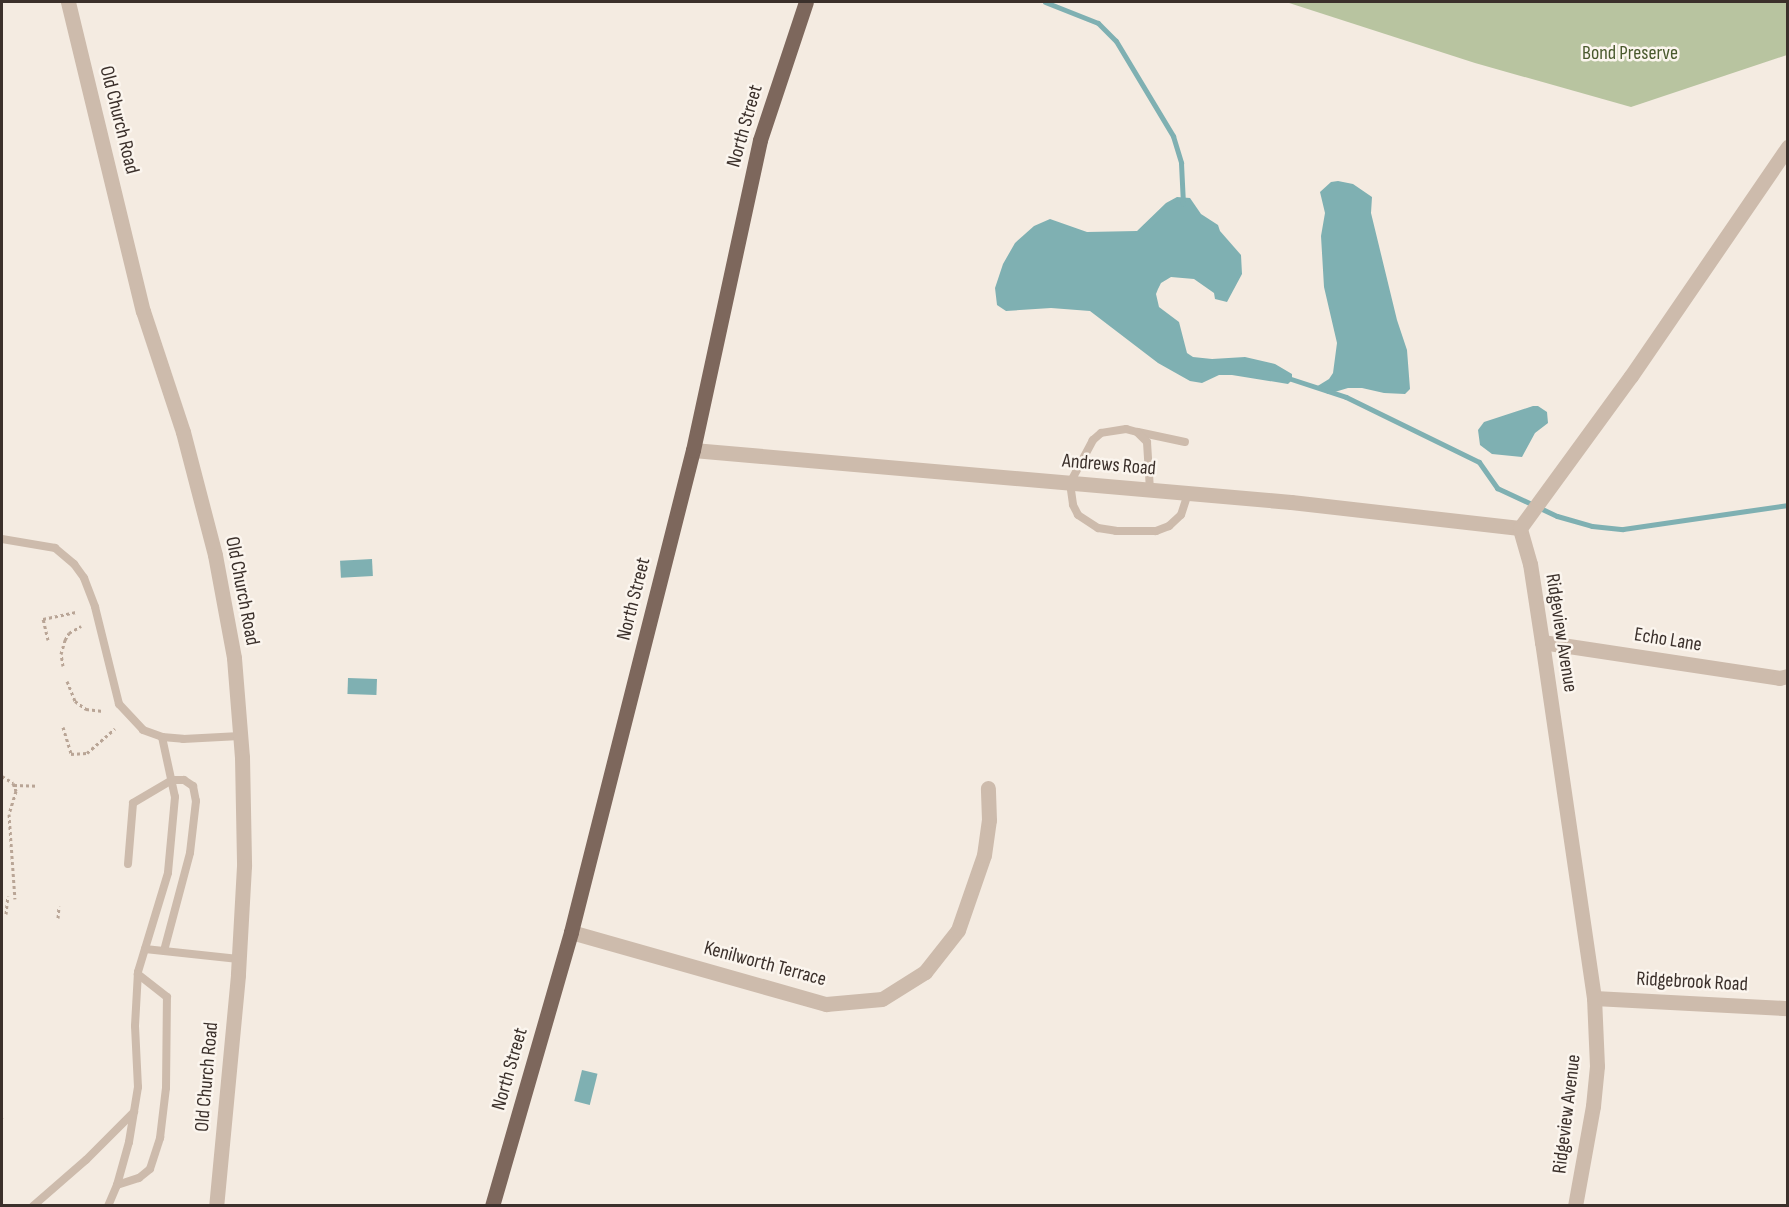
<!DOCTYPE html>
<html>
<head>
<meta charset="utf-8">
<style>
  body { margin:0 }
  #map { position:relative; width:1789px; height:1207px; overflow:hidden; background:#f4ebe1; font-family:"Sofia Sans Condensed",sans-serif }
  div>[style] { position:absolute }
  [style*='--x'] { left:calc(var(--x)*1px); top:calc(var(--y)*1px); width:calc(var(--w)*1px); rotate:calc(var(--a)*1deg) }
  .green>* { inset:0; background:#b8c4a0 }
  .water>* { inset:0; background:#7fb0b2; transform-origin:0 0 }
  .stream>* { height:5px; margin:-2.5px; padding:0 2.5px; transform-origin:2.5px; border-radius:2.5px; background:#7fb0b2 }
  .path>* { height:3px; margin-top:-1.5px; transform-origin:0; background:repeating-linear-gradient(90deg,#b9a596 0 3px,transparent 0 6px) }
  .lane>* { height:8px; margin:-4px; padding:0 4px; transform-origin:4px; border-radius:4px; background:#cdbbac }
  .street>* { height:15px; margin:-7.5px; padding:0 7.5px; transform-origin:7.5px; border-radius:7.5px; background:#cdbbac }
  .primary>* { height:15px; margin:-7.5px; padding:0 7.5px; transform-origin:7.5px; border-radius:7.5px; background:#7d675c }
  span { translate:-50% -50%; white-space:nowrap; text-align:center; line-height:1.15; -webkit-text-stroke:5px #fbf5ee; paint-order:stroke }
  .park-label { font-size:20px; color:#4a5a2e }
  .street-label { font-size:20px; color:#3b302b }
  .frame { position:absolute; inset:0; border:3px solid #3b302b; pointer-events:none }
</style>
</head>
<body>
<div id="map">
  <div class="green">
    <div style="clip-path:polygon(1286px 2px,1787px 2px,1787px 55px,1631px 107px,1475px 63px)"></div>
  </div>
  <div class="water">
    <div style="clip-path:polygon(1338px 181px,1353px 184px,1372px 197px,1371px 213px,1397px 320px,1407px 350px,1410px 389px,1405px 394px,1384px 393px,1362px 388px,1348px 388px,1328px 394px,1316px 387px,1329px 379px,1333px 373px,1337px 343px,1324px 287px,1321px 236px,1325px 213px,1320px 192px,1331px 182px)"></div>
    <div style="clip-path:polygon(1177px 197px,1190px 198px,1201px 214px,1218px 225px,1220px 231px,1241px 255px,1242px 274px,1227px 302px,1215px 299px,1214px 293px,1194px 279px,1171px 277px,1161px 283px,1158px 289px,1156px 294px,1159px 307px,1179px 322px,1187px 353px,1193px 357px,1212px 359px,1245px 357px,1275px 364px,1292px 374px,1292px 380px,1288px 384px,1232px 375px,1219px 375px,1202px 383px,1190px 381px,1158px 363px,1090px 311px,1051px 308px,1006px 311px,997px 305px,995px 288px,1003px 264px,1015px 243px,1034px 226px,1050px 219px,1087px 232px,1137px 231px,1166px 203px)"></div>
    <div style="clip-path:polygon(1533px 406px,1538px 406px,1547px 412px,1548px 423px,1535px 433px,1522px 457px,1492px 454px,1480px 445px,1478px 430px,1484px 422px)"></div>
    <div style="left:372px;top:559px;width:17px;height:32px;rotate:87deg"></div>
    <div style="left:348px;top:678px;width:29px;height:16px;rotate:2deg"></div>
    <div style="left:582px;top:1070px;width:16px;height:32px;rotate:14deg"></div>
  </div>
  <div class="stream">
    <div style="--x:1045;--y:2;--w:57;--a:21.6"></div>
    <div style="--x:1098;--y:23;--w:25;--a:45"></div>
    <div style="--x:1116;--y:41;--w:111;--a:59"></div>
    <div style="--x:1173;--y:136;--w:28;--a:73"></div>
    <div style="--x:1181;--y:163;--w:41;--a:87.2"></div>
    <div style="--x:1285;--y:377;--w:64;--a:18.2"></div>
    <div style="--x:1346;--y:397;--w:148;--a:26"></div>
    <div style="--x:1479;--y:462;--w:32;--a:55"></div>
    <div style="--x:1497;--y:488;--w:66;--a:25"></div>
    <div style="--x:1557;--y:516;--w:36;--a:16"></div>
    <div style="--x:1592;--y:526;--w:31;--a:6"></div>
    <div style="--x:1623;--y:529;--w:167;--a:-8.3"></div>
  </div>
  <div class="path">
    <div style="--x:48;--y:640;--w:22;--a:-103"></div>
    <div style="--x:43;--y:619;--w:35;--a:-12"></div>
    <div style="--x:63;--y:666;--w:12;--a:-99"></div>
    <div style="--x:61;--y:654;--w:15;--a:-74"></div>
    <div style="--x:65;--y:640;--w:8;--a:-60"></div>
    <div style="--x:69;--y:633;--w:14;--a:-30"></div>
    <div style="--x:67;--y:681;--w:22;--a:68"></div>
    <div style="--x:75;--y:701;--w:14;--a:36"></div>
    <div style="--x:86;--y:709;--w:17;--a:7"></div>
    <div style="--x:63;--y:727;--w:28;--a:73"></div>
    <div style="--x:71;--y:754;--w:16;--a:-4"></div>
    <div style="--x:87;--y:753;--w:37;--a:-41"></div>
    <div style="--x:2;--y:776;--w:13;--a:32"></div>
    <div style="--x:13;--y:783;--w:9;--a:69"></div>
    <div style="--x:16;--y:791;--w:24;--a:107"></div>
    <div style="--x:9;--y:814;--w:85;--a:86"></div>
    <div style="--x:14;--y:785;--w:24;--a:2"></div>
    <div style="--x:6;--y:914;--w:18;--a:-84"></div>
    <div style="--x:58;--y:918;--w:12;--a:-85"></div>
    <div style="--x:2;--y:1117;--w:1;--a:90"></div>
  </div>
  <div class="lane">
    <div style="--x:1138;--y:432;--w:48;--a:12"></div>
    <div style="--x:1150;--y:490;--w:48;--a:-93.6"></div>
    <div style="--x:1147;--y:442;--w:14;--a:-135"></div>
    <div style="--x:1137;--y:432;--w:11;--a:-165"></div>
    <div style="--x:1126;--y:429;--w:25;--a:171"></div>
    <div style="--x:1101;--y:433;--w:11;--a:139"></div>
    <div style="--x:1093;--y:440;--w:49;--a:118.1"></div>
    <div style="--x:1070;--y:483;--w:22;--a:82"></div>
    <div style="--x:1073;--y:505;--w:11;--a:63"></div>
    <div style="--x:1078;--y:515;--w:24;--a:33"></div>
    <div style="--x:1098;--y:528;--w:18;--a:9"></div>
    <div style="--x:1116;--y:531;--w:40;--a:0"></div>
    <div style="--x:1156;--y:531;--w:14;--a:-21"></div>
    <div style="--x:1169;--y:526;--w:16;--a:-43"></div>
    <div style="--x:1181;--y:515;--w:23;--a:-72"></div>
    <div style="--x:2;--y:539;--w:54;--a:9.6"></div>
    <div style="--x:55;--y:548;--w:25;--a:40"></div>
    <div style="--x:74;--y:564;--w:17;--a:54"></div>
    <div style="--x:84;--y:578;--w:31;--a:69"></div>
    <div style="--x:95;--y:607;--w:100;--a:76.1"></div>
    <div style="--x:119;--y:704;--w:35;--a:47"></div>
    <div style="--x:143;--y:730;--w:20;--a:20"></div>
    <div style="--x:162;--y:737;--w:61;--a:77.8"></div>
    <div style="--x:175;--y:797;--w:76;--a:95.3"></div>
    <div style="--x:168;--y:873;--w:103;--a:106.9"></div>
    <div style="--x:138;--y:972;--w:54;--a:93.2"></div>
    <div style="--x:135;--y:1026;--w:61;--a:87.2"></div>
    <div style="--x:138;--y:1087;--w:56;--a:99.3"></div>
    <div style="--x:129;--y:1142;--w:45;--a:105.6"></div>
    <div style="--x:117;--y:1185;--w:23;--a:113"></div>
    <div style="--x:162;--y:737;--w:21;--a:5"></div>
    <div style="--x:183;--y:739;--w:57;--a:-3"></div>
    <div style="--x:128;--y:864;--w:61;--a:-85.3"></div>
    <div style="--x:133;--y:803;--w:45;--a:-30.5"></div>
    <div style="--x:172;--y:780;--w:12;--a:0"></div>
    <div style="--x:184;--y:780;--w:11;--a:34"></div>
    <div style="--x:193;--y:786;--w:15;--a:79"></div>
    <div style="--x:196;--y:801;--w:52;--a:96.6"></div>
    <div style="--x:190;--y:853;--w:101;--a:104.9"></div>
    <div style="--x:145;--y:949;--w:94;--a:6.1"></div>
    <div style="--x:117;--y:1185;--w:23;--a:-18"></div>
    <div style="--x:139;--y:1178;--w:14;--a:-39"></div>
    <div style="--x:150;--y:1169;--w:33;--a:-72"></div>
    <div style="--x:160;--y:1138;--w:50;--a:-83.2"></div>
    <div style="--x:166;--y:1088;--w:91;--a:-89.4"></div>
    <div style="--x:167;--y:997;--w:37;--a:-142"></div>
    <div style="--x:33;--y:1206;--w:70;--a:-41"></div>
    <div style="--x:86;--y:1160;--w:68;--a:-45"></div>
  </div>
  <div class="street">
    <div style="--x:68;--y:2;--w:318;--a:76.4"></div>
    <div style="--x:143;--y:311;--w:127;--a:71.7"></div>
    <div style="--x:183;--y:432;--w:127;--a:75.4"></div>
    <div style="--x:215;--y:555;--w:105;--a:79.5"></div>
    <div style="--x:234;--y:658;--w:99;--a:85.4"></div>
    <div style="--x:242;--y:757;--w:109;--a:88.9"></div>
    <div style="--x:244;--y:866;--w:109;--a:93.2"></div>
    <div style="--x:238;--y:975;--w:232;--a:95.4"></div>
    <div style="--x:693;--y:450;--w:600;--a:4.97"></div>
    <div style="--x:1291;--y:502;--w:230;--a:6.5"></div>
    <div style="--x:1542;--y:642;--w:240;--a:8.6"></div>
    <div style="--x:1779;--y:678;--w:9;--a:-13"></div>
    <div style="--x:571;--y:932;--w:265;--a:15.8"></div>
    <div style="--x:826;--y:1004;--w:56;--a:-5.1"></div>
    <div style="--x:882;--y:999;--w:51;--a:-32.1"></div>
    <div style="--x:925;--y:972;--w:53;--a:-51.8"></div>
    <div style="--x:958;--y:930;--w:79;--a:-70.9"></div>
    <div style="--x:984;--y:855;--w:35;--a:-82"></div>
    <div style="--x:989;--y:820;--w:32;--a:-92"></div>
    <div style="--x:1594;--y:998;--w:194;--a:3"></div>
    <div style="--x:1575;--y:1206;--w:102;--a:-79.8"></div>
    <div style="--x:1593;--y:1106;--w:40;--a:-84.3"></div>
    <div style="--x:1597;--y:1066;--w:68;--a:-92.5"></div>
    <div style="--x:1594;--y:998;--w:360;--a:-98.3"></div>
    <div style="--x:1542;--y:642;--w:79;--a:-98.7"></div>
    <div style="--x:1530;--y:564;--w:37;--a:-106"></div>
    <div style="--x:1520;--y:528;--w:188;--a:-53.9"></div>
    <div style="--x:1631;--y:376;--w:278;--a:-55.6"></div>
  </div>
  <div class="primary">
    <div style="--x:492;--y:1206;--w:285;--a:-73.9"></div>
    <div style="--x:571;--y:932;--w:497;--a:-75.8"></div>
    <div style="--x:693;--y:450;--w:317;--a:-77.8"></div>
    <div style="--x:760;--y:140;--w:145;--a:-71.6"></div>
  </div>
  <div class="park-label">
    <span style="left:1630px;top:53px">Bond Preserve</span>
  </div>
  <div class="street-label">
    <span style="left:119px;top:120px;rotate:76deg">Old Church Road</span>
    <span style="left:745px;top:126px;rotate:-74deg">North Street</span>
    <span style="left:1109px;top:465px;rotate:5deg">Andrews Road</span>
    <span style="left:242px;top:591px;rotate:79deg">Old Church Road</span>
    <span style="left:634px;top:599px;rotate:-76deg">North Street</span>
    <span style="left:1561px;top:633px;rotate:81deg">Ridgeview Avenue</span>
    <span style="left:1668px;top:640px;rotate:9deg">Echo Lane</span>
    <span style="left:765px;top:964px;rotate:15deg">Kenilworth Terrace</span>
    <span style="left:1692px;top:982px;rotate:3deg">Ridgebrook Road</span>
    <span style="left:510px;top:1069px;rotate:-74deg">North Street</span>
    <span style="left:207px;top:1077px;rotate:-85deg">Old Church Road</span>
    <span style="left:1567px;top:1114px;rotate:-83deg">Ridgeview Avenue</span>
  </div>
  <div class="frame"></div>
</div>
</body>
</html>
